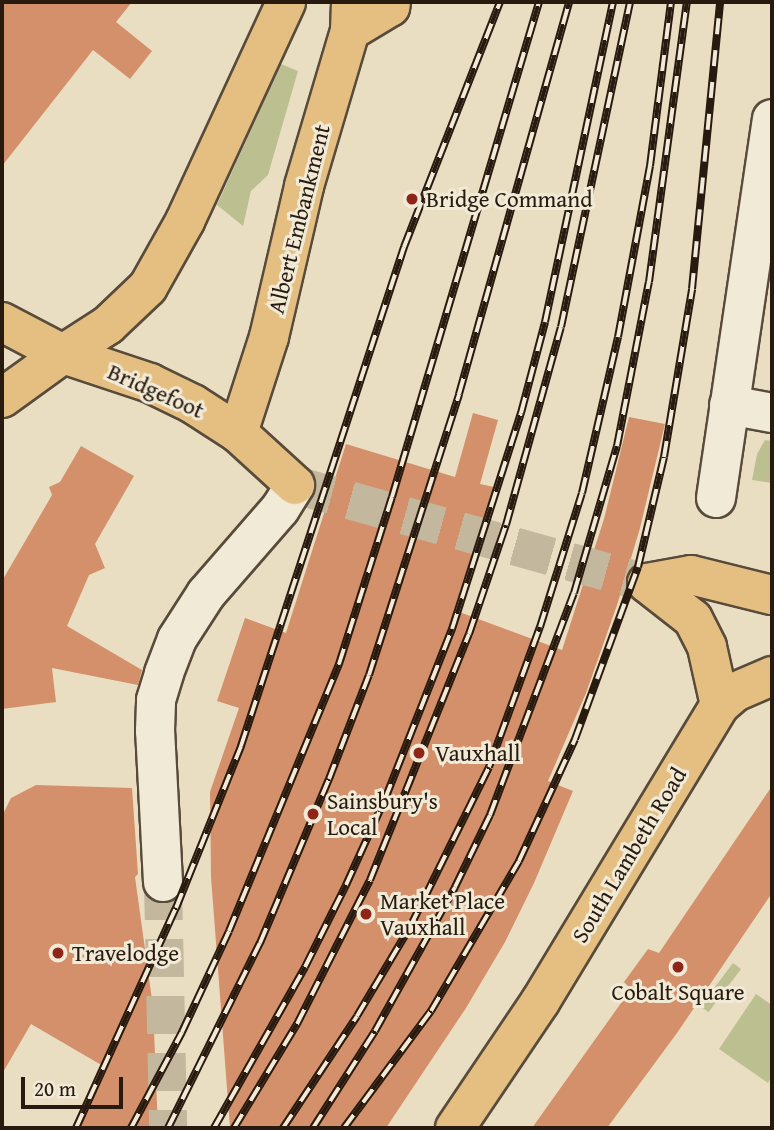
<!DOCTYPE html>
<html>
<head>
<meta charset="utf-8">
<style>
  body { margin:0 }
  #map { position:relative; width:774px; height:1130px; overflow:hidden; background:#eadec2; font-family:"Gentium Book Plus",serif }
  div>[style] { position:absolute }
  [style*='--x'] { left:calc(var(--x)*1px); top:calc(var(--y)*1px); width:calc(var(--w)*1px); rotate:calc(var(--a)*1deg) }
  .green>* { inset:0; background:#bcc090; transform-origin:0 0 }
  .building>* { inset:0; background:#d4906b }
  .minor-tunnel>* { height:38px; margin-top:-19px; transform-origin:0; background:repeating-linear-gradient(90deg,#c3b79e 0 38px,transparent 0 57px) }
  .highway-tunnel>* { height:38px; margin-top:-19px; transform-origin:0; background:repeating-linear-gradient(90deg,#c3b79e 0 38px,transparent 0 57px) }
  .roads { filter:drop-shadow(2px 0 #584b3b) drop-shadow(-2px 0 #584b3b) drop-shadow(0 2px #584b3b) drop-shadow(0 -2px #584b3b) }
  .minor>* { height:38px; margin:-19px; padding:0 19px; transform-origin:19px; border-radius:19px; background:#f1ead7 }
  .major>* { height:38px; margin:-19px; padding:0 19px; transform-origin:19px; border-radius:19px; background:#e5bf81 }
  .highway>* { height:38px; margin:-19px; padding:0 19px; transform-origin:19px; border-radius:19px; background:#e5bf81 }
  .rail>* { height:8px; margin-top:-4px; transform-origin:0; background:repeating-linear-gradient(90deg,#f1ead7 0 16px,#281a0e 0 32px); box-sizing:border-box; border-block:2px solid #281a0e }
  .dots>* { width:19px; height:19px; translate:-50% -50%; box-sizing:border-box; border:4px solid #f1ead7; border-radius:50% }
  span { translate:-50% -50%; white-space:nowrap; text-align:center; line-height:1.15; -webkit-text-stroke:6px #f1ead7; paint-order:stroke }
  .poi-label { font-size:23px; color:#281a0e }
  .left { translate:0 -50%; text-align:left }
  .street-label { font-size:23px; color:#281a0e }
  .frame { position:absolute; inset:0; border:4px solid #281a0e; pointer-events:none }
  .scale { position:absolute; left:21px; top:1077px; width:102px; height:32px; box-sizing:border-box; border:4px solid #281a0e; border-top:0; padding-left:9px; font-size:21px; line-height:24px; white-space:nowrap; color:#281a0e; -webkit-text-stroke:5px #f1ead7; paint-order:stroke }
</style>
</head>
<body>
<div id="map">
  <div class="green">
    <div style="clip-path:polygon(281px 64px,298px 71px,268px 175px,251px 191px,243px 226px,217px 205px)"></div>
    <div style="clip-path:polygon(765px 440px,772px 441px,772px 483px,752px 480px,757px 454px)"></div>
    <div style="left:733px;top:963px;width:10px;height:54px;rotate:37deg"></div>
    <div style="clip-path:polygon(756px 994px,772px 1005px,772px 1076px,768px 1083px,719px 1049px)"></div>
  </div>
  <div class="building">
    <div style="clip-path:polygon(2px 2px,132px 2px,116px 22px,152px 51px,130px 79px,93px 50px,2px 166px)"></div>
    <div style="clip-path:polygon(473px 413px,498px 420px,480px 484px,494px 487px,454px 610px,562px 650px,604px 519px,629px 417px,665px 424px,640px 528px,617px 605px,586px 693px,548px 781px,573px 791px,534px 883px,505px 942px,466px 1008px,386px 1128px,230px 1128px,211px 877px,210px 792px,239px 708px,217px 701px,245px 618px,286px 633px,346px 444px,455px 477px)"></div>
    <div style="clip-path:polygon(81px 446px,134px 476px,95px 544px,105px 568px,89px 575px,67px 626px,142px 670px,138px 685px,52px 668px,56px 702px,2px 709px,2px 581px,52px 495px,49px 487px,60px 482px)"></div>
    <div style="clip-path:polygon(36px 785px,132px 788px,138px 874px,135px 877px,153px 1007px,158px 1128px,75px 1128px,103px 1066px,31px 1024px,2px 1074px,2px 816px,11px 798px)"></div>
    <div style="clip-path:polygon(772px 786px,772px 893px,677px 1033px,607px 1128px,532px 1128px,631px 989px,624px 982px,648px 949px,659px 953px)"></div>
  </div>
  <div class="minor-tunnel">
    <div style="--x:163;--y:882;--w:246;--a:88.8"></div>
  </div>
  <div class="highway-tunnel">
    <div style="--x:295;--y:485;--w:365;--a:15.6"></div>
  </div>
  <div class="roads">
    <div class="minor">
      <div style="--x:729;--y:405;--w:44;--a:10.5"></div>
      <div style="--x:716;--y:498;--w:383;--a:-81.6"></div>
      <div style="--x:163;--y:882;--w:151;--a:-93"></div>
      <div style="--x:155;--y:731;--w:31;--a:-88"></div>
      <div style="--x:156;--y:700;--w:28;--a:-73"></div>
      <div style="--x:164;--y:673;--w:36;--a:-69"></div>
      <div style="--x:177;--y:639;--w:54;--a:-57.2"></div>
      <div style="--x:206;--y:594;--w:113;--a:-49"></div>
      <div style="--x:280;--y:509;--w:28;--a:-58"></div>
    </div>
    <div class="major">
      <div style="--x:350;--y:31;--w:47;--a:-31"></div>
      <div style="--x:390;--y:7;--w:5;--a:-79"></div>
      <div style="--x:63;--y:354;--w:54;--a:-32.8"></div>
      <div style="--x:108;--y:325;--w:55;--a:-43.5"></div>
      <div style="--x:148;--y:287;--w:76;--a:-60.7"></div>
      <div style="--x:185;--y:221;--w:241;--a:-65.2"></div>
      <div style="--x:238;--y:433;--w:101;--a:-72.1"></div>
      <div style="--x:269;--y:337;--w:155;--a:-76.9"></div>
      <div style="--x:304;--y:186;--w:162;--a:-73.5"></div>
      <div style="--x:350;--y:31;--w:29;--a:-88"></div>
    </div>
    <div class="highway">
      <div style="--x:2;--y:322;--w:69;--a:27.7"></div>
      <div style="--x:63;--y:354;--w:92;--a:18.4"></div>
      <div style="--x:150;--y:383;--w:48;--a:26"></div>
      <div style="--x:193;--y:404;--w:54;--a:32.8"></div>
      <div style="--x:238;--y:433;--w:77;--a:42.4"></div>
      <div style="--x:2;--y:398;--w:75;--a:-35.8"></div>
      <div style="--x:647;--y:583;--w:58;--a:38"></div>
      <div style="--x:693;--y:619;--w:31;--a:63"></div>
      <div style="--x:707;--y:647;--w:59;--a:77.4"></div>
      <div style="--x:647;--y:583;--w:45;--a:-10.3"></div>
      <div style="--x:691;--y:575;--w:83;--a:13.9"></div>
      <div style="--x:455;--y:1128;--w:152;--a:-56"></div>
      <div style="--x:540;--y:1002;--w:347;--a:-58.8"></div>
      <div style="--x:720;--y:705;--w:20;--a:-41"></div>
      <div style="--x:735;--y:692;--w:40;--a:-23.4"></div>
    </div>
  </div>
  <div class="rail">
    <div style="--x:76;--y:1128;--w:242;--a:-65.6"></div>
    <div style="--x:176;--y:908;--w:175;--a:-68.1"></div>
    <div style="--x:241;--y:746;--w:525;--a:-71.91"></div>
    <div style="--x:404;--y:247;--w:263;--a:-68.6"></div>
    <div style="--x:131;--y:1128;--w:109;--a:-62"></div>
    <div style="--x:182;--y:1032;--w:111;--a:-65"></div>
    <div style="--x:229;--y:931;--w:289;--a:-67.6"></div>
    <div style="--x:339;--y:664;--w:175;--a:-72.4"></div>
    <div style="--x:392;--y:497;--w:516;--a:-73.46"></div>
    <div style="--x:168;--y:1128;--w:207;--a:-63.6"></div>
    <div style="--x:260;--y:943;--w:178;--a:-67.2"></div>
    <div style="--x:329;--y:779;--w:111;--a:-69"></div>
    <div style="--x:369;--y:675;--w:295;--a:-72.2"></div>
    <div style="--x:459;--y:394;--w:407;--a:-74.3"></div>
    <div style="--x:214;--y:1128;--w:185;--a:-60.5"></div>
    <div style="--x:305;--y:967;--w:92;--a:-63.4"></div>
    <div style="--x:346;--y:885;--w:94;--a:-65.6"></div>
    <div style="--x:385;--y:799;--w:183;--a:-68.5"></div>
    <div style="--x:452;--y:629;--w:227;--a:-72.3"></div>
    <div style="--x:521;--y:413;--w:94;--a:-75.2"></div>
    <div style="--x:545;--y:322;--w:327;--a:-78"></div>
    <div style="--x:234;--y:1128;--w:122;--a:-58.8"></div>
    <div style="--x:297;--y:1024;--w:161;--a:-63.1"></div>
    <div style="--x:370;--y:880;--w:265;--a:-68.1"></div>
    <div style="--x:469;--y:634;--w:115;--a:-71.3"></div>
    <div style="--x:506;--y:525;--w:205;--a:-74.5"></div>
    <div style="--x:561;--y:327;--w:332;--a:-78"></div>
    <div style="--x:283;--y:1128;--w:134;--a:-56.5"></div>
    <div style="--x:357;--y:1016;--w:104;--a:-59.2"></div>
    <div style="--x:410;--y:927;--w:178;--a:-63.7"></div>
    <div style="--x:489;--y:767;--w:149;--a:-70"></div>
    <div style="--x:540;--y:627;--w:140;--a:-72.6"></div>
    <div style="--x:582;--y:493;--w:160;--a:-77"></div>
    <div style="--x:618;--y:337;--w:174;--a:-79.4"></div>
    <div style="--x:650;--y:166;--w:165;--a:-82.7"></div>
    <div style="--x:313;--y:1128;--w:115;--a:-57.4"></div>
    <div style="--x:375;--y:1031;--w:165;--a:-60.9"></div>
    <div style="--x:455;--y:887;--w:80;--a:-64.1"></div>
    <div style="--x:490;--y:815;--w:237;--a:-69.3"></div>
    <div style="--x:574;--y:593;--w:153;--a:-73.7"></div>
    <div style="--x:617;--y:446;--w:167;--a:-79"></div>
    <div style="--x:649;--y:282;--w:283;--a:-82.3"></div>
    <div style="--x:344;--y:1128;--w:146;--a:-53.4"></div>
    <div style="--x:431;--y:1011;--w:174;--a:-59.6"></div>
    <div style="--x:519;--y:861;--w:134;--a:-65.3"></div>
    <div style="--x:575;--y:739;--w:183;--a:-69.9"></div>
    <div style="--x:638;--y:567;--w:113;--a:-76.7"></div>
    <div style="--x:664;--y:457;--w:170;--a:-80.5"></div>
    <div style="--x:692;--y:289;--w:288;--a:-84.4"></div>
  </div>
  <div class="dots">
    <div style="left:412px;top:199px;background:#8f2418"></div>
    <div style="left:419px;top:753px;background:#8f2418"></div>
    <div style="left:313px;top:814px;background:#8f2418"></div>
    <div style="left:366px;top:914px;background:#8f2418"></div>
    <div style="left:58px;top:953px;background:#8f2418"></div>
    <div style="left:678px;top:967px;background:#8f2418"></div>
  </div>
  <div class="poi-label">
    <span class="left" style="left:426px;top:199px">Bridge Command</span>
    <span class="left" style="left:435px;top:753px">Vauxhall</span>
    <span class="left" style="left:327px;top:814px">Sainsbury's<br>Local</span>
    <span class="left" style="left:380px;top:914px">Market Place<br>Vauxhall</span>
    <span class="left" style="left:72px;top:953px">Travelodge</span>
    <span style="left:678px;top:992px">Cobalt Square</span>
  </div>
  <div class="street-label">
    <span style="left:299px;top:219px;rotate:-76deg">Albert Embankment</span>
    <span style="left:156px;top:391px;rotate:24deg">Bridgefoot</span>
    <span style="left:629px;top:855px;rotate:-59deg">South Lambeth Road</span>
  </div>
  <div class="frame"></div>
  <div class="scale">20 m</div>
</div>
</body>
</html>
